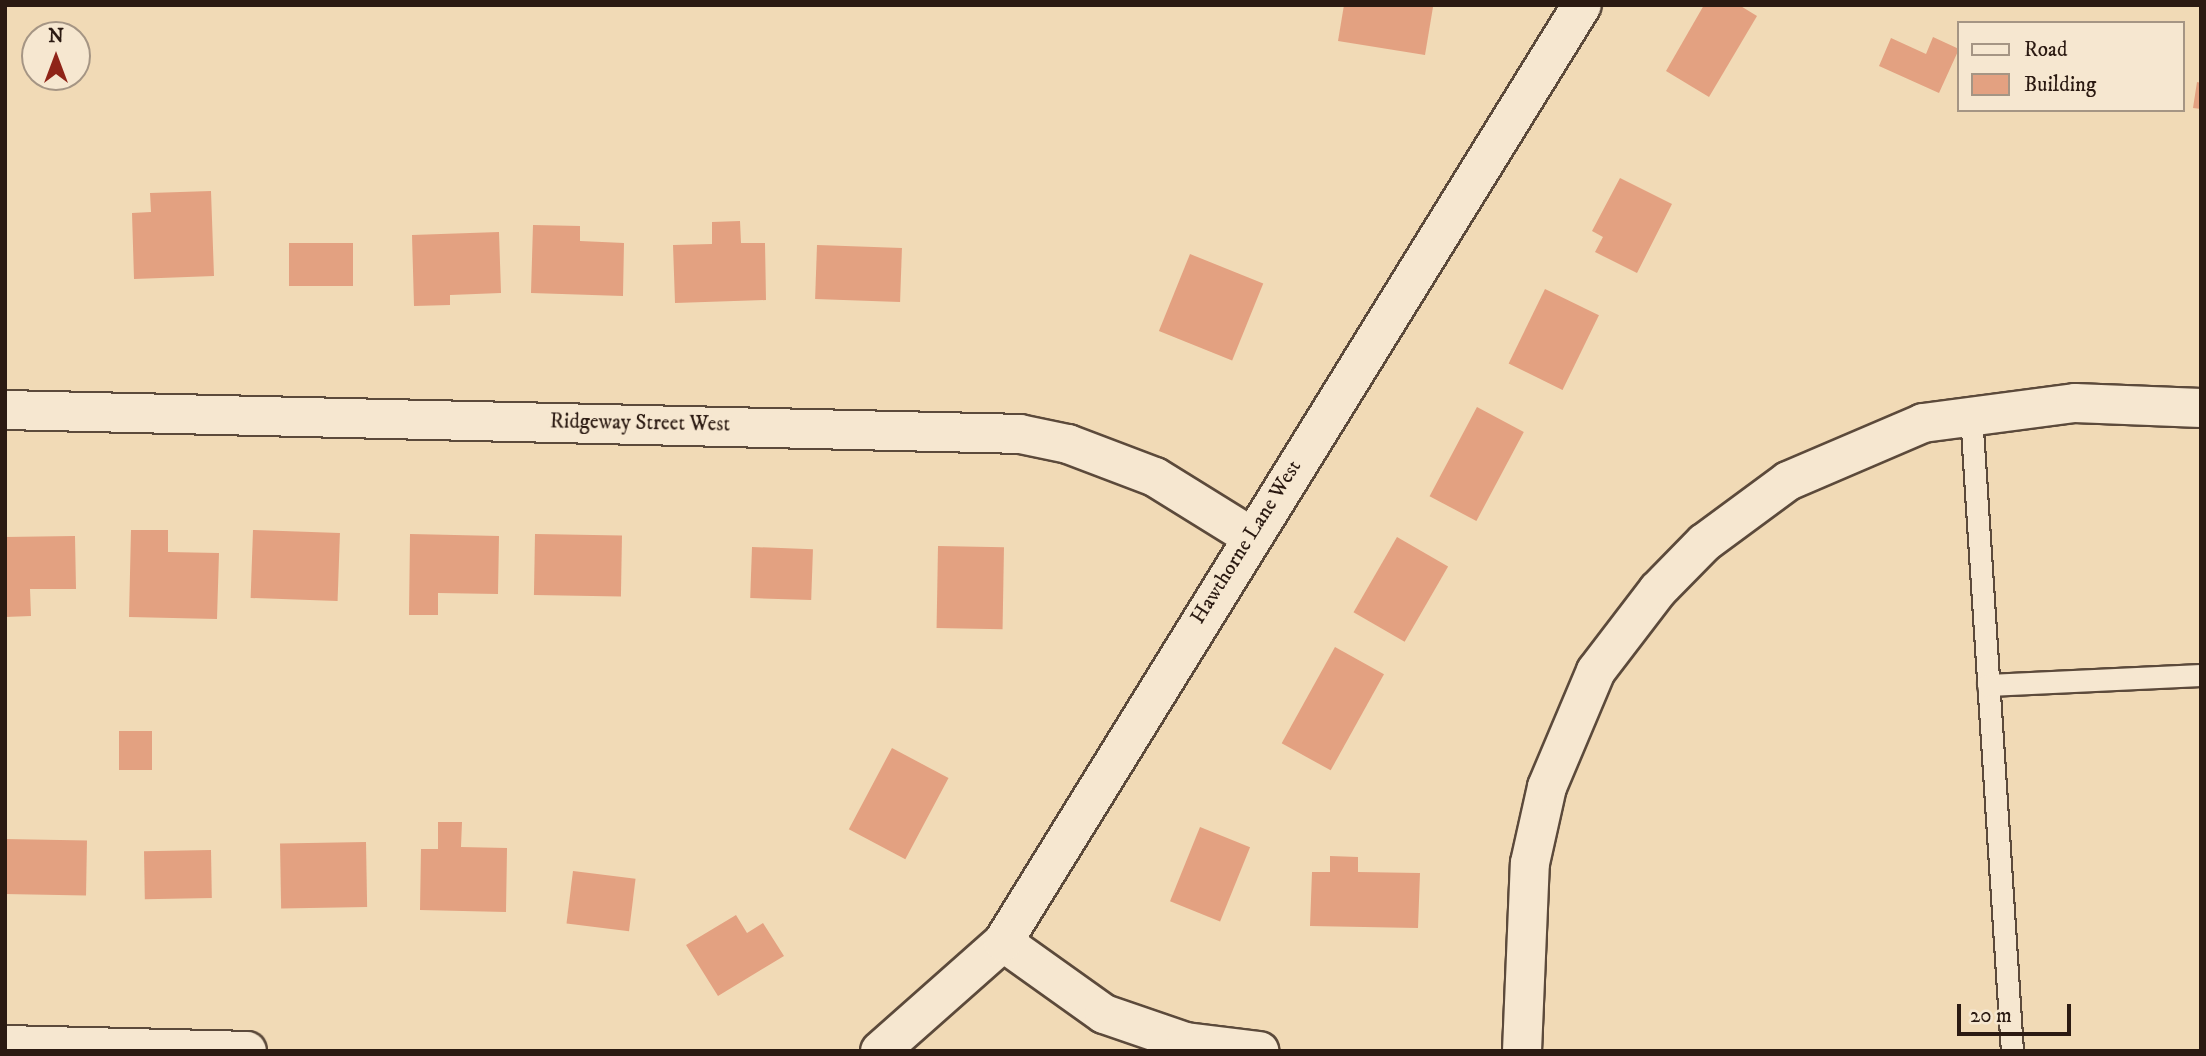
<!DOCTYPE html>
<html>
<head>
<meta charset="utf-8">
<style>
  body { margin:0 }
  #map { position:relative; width:2206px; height:1056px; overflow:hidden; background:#f1dab6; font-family:"IM FELL DW Pica",serif }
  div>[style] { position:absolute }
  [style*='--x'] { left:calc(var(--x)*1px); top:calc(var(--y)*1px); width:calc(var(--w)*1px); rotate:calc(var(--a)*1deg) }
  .building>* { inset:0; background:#e3a181; transform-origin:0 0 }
  .roads { filter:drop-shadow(2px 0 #5c4a3b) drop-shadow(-2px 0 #5c4a3b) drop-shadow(0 2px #5c4a3b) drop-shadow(0 -2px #5c4a3b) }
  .service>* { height:21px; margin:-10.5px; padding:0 10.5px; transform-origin:10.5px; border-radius:10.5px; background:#f6e7d0 }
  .minor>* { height:38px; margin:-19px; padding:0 19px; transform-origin:19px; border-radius:19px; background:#f6e7d0 }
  span { translate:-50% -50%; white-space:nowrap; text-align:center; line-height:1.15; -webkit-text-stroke:5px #f6e7d0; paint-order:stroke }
  .street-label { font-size:21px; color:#2b1a12 }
  .frame { position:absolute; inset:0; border:7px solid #2b1a12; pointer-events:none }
  .legend { position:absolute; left:1957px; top:21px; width:228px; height:91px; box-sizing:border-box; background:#f6e7d0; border:2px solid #a59584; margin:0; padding:9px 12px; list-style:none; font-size:21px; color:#2b1a12 }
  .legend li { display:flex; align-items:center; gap:14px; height:35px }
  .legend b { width:35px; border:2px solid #a59584 }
  .north { position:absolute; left:21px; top:21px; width:70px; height:70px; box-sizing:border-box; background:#f6e7d0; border:2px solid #a59584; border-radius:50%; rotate:0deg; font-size:19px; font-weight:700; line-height:28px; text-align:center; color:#2b1a12 }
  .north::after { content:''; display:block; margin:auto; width:24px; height:32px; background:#8f2418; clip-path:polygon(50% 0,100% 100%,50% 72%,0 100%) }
  .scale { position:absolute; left:1957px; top:1004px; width:114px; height:32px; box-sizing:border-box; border:4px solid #2b1a12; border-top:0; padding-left:9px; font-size:21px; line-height:24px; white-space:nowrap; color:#2b1a12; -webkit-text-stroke:5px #f6e7d0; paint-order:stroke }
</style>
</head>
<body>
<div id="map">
  <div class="building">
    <div style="clip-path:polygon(1344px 5px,1433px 7px,1425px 55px,1338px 41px)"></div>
    <div style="clip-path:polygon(1704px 5px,1739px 5px,1757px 16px,1709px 97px,1666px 71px)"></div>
    <div style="clip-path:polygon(1933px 37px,1959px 49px,1939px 93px,1879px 66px,1891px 38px,1926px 54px)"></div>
    <div style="clip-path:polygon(2197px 82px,2201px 83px,2201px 109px,2193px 108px)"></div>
    <div style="clip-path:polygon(1620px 178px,1672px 204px,1637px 273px,1595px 252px,1603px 237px,1592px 231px)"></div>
    <div style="clip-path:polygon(211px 191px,214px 276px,134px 279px,132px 213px,151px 212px,150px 193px)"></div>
    <div style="clip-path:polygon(740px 221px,741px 243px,765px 243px,766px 300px,675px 303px,673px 245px,712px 244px,712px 222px)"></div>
    <div style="clip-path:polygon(533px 225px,580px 226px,580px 241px,624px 243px,623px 296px,531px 293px)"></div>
    <div style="clip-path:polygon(499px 232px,501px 293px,450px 295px,450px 305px,414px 306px,412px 235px)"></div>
    <div style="left:289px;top:243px;width:64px;height:43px"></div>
    <div style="left:817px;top:245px;width:85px;height:54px;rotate:2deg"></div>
    <div style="left:1190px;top:254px;width:79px;height:83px;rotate:22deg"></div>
    <div style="left:1545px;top:289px;width:60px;height:83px;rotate:26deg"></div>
    <div style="left:1477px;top:407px;width:53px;height:101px;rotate:28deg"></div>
    <div style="clip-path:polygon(131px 530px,168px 530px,168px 552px,219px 553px,217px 619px,129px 617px)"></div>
    <div style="left:253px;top:530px;width:87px;height:68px;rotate:2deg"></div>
    <div style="clip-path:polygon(410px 534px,499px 536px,498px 594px,438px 593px,438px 615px,409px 615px)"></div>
    <div style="left:535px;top:534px;width:87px;height:61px;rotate:1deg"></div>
    <div style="clip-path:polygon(75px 536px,76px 589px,30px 589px,31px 616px,5px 617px,5px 537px)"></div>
    <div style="left:1397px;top:537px;width:59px;height:87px;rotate:30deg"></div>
    <div style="left:938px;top:546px;width:66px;height:82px;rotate:1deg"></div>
    <div style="left:752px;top:547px;width:61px;height:51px;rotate:2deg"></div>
    <div style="left:1335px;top:647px;width:56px;height:110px;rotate:29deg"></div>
    <div style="left:119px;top:731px;width:33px;height:39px"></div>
    <div style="left:892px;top:748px;width:64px;height:92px;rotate:28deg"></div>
    <div style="clip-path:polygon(438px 822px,462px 822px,461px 847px,507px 848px,506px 912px,420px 910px,421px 849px,438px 849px)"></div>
    <div style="left:1200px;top:827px;width:54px;height:80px;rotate:22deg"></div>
    <div style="left:5px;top:839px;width:82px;height:55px;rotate:1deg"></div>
    <div style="left:366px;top:842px;width:65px;height:86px;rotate:89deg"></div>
    <div style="left:211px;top:850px;width:48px;height:67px;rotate:89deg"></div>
    <div style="clip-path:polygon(1330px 856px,1358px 857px,1358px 872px,1420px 873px,1418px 928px,1310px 926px,1312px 872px,1330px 872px)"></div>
    <div style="left:573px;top:871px;width:63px;height:53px;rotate:7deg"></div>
    <div style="clip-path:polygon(736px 915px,747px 933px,763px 923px,784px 956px,718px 996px,686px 945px)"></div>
  </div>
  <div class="roads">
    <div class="service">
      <div style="--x:1971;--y:414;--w:638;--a:86.32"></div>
      <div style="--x:1988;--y:685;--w:213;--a:-2.7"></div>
    </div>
    <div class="minor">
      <div style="--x:5;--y:410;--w:1015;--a:1.35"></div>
      <div style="--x:1020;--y:434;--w:49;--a:11.8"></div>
      <div style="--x:1068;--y:444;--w:93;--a:20.8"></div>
      <div style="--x:1155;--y:477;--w:112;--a:31.8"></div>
      <div style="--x:1003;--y:942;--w:124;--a:35.5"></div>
      <div style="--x:1104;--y:1014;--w:87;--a:18.9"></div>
      <div style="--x:1186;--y:1042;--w:74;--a:7"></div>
      <div style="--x:5;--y:1045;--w:242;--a:1.4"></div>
      <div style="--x:880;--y:1051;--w:164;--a:-41.5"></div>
      <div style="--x:1003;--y:942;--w:1101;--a:-58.29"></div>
      <div style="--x:1522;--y:1051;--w:188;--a:-87.6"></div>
      <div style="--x:1530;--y:863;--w:78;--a:-77.4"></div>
      <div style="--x:1547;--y:787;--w:126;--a:-67.1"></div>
      <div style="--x:1596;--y:671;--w:102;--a:-52.6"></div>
      <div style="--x:1658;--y:590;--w:66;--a:-45.6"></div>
      <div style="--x:1704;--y:543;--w:104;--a:-36.4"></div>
      <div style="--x:1788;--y:481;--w:147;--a:-23.2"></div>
      <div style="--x:1923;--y:423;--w:153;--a:-7.5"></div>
      <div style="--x:2075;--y:403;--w:126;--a:2.3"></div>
    </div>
  </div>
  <div class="street-label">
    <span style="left:640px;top:423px;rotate:1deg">Ridgeway Street West</span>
    <span style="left:1246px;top:542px;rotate:-58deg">Hawthorne Lane West</span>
  </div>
  <div class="frame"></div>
  <ul class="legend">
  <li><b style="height:9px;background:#f6e7d0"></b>Road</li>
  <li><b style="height:19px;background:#e3a181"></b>Building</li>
  </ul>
  <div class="north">N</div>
  <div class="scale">20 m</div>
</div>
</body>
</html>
